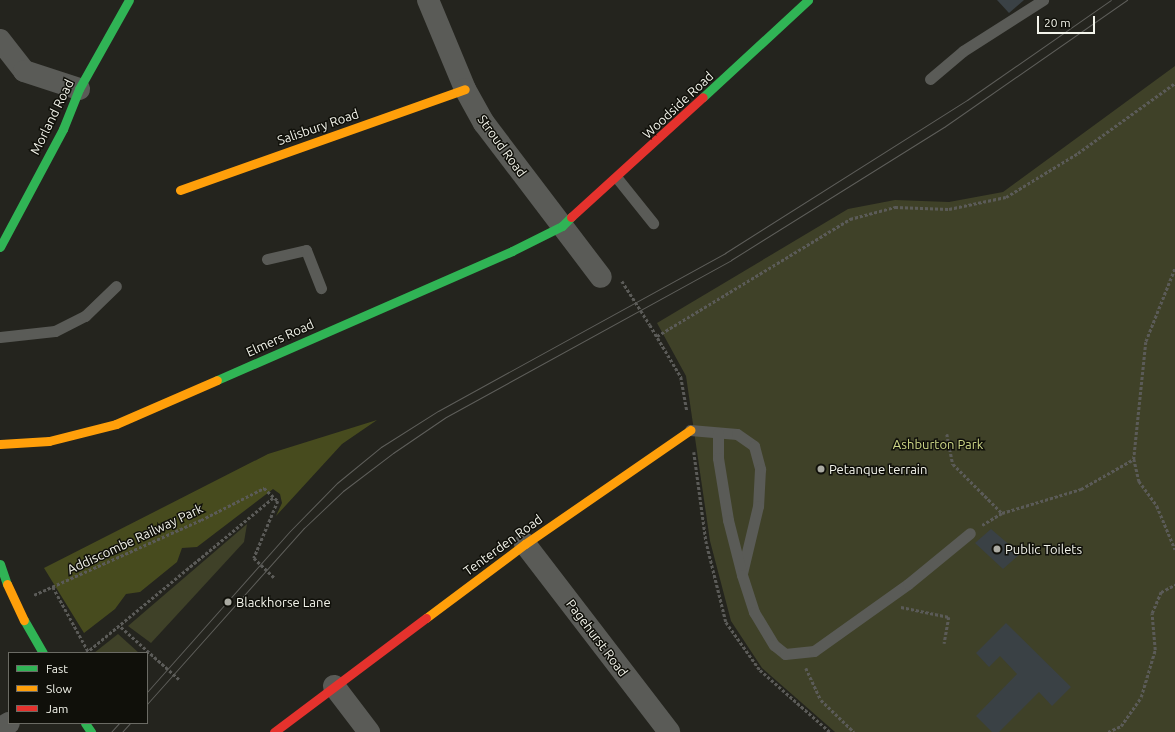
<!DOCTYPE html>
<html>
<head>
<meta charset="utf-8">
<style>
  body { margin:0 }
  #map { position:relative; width:1175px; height:732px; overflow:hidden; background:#24241e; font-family:Ubuntu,sans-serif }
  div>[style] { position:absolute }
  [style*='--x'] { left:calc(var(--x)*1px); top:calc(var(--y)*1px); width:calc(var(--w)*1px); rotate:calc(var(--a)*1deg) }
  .green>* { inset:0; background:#3f4128 }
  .forest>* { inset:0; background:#474b1e }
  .building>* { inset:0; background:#3a4145 }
  .path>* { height:2.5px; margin-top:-1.25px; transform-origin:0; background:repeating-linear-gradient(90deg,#5b5b58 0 3px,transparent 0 5px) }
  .lane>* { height:11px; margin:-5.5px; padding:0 5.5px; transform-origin:5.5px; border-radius:5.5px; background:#5a5b57 }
  .street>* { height:22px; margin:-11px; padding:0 11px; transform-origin:11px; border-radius:11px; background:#5a5b57 }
  .fast>* { height:9px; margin:-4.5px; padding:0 4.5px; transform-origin:4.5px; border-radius:4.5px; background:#30b455 }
  .slow>* { height:9px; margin:-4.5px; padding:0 4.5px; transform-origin:4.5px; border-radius:4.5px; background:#ff9f0a }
  .jam>* { height:9px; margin:-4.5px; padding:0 4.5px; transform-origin:4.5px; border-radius:4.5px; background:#e5322d }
  .tram>* { height:1px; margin:-0.5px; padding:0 0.5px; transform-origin:0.5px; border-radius:0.5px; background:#5e5e5a }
  .path-bridge>* { height:2.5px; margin-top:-1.25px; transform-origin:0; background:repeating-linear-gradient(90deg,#5b5b58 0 3px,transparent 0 5px) }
  .slow-bridge>* { height:9px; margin:-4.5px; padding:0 4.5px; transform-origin:4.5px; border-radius:4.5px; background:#ff9f0a }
  .dots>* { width:11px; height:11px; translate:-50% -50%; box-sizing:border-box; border:2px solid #10100a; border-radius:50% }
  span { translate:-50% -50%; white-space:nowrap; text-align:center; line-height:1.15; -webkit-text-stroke:3px #10100a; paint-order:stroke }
  .street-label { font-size:13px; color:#f3f4eb }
  .park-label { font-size:13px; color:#cfd888 }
  .poi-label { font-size:13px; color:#f3f4eb }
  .left { translate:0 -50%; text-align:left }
  .legend { position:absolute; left:8px; top:652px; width:140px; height:72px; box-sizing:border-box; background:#10100a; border:1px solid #6b6b64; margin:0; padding:5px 7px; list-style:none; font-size:12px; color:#f3f4eb }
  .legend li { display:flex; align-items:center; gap:8px; height:20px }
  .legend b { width:20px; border:1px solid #6b6b64 }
  .scale { position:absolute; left:1037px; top:16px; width:58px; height:18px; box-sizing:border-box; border:2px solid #f3f4eb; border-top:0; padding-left:5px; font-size:12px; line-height:14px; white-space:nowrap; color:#f3f4eb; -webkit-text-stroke:3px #10100a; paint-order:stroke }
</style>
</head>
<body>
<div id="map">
  <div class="green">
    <div style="clip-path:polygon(1175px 66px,1175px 732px,835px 732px,762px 668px,731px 621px,710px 541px,686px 376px,657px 323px,848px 209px,895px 200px,949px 202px,1003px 192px)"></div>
    <div style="clip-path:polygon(247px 524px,244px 542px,151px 643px,128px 626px)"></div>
    <div style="clip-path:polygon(118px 634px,139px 653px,94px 653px)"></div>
  </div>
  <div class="forest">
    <div style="clip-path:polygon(377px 420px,342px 444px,276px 516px,282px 503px,280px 494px,273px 489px,197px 547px,182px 548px,177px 562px,140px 592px,126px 594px,115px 609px,84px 633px,44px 568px,268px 454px)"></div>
  </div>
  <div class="building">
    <div style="clip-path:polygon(997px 0,1024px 0,1009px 13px)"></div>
    <div style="clip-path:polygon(991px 529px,1020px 554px,1003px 569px,975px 543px)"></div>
    <div style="clip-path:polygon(1006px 623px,1071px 687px,1052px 706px,1039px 692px,999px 732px,992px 732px,976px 716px,1017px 674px,1000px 656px,989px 667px,976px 653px)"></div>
  </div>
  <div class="path">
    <div style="--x:1175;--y:269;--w:79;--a:111.7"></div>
    <div style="--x:1146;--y:342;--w:118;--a:95.9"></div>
    <div style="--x:1134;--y:459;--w:23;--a:77"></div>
    <div style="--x:1139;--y:481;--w:31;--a:54"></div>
    <div style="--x:1157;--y:506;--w:47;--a:67.3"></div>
    <div style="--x:650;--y:325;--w:61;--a:59.2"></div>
    <div style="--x:681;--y:377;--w:34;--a:80"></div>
    <div style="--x:657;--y:336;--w:226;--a:-31.2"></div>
    <div style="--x:850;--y:219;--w:47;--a:-14.9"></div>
    <div style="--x:895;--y:207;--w:54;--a:2.1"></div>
    <div style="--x:949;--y:209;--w:58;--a:-11.9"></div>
    <div style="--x:1006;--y:197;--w:84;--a:-31.4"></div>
    <div style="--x:1078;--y:153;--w:120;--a:-35.8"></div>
    <div style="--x:947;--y:434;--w:31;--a:79"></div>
    <div style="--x:953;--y:464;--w:69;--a:45"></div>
    <div style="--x:694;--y:452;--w:90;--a:82.3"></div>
    <div style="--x:706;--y:541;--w:83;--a:76.1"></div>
    <div style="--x:726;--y:622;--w:59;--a:54.7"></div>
    <div style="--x:760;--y:670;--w:94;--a:41.5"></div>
    <div style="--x:982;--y:525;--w:23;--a:-31"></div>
    <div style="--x:1002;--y:513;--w:83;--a:-16.9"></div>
    <div style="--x:1081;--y:489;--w:61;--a:-29.5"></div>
    <div style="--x:53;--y:587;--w:73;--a:61.3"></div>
    <div style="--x:34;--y:595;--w:183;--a:-24.2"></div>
    <div style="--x:201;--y:520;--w:71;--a:-26.9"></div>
    <div style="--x:264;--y:488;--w:19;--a:43"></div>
    <div style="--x:278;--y:501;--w:62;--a:112.8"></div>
    <div style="--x:254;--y:558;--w:28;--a:44"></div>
    <div style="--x:901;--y:607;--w:49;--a:11.8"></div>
    <div style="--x:949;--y:617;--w:27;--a:100"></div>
    <div style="--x:121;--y:627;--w:78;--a:41.9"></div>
    <div style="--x:86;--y:653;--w:244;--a:-39.7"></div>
    <div style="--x:806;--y:668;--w:35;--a:65"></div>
    <div style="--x:821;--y:700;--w:46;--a:44.1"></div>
    <div style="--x:1108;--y:732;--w:14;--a:-25"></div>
    <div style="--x:1121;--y:726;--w:35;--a:-55"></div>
    <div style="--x:1141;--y:697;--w:49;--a:-73.4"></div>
    <div style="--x:1155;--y:650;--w:37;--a:-95"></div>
    <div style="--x:1152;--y:613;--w:23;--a:-67"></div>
    <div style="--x:1161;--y:592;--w:16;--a:-27"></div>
  </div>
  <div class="lane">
    <div style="--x:930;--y:79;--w:43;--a:-40.3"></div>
    <div style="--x:963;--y:51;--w:95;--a:-32.5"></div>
    <div style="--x:617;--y:178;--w:58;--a:51.3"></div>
    <div style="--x:267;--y:259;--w:40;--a:-13"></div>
    <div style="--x:306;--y:250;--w:41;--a:68.5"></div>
    <div style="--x:0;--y:337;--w:55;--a:-6.2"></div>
    <div style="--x:55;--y:331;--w:34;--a:-27"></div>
    <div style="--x:85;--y:316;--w:43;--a:-44.1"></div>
    <div style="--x:690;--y:430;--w:47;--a:4.9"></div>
    <div style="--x:737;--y:434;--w:21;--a:35"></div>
    <div style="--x:754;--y:446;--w:24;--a:75"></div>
    <div style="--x:760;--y:469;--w:37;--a:93"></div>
    <div style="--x:758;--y:506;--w:69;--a:103.4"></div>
    <div style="--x:718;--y:433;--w:25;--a:90"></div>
    <div style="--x:718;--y:458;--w:63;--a:80.8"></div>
    <div style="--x:728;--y:520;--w:57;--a:75.7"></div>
    <div style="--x:742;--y:575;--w:39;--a:72"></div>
    <div style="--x:754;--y:612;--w:39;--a:59"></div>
    <div style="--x:774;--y:645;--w:14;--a:39"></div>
    <div style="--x:785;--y:654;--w:29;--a:-6"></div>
    <div style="--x:814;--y:651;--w:115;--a:-35.5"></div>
    <div style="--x:908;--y:584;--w:80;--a:-39.4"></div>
  </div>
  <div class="street">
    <div style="--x:428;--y:0;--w:96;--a:67.4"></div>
    <div style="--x:465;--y:89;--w:39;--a:61"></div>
    <div style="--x:484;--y:123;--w:193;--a:52.8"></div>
    <div style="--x:0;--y:40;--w:39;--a:52"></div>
    <div style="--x:24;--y:71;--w:58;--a:18.1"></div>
    <div style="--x:525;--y:544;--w:237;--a:52.5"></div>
    <div style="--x:334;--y:686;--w:58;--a:52.7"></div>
    <div style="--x:0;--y:728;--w:10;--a:-29"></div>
  </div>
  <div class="fast">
    <div style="--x:703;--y:97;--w:143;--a:-42.7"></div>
    <div style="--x:0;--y:247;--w:134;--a:-61.9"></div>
    <div style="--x:63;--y:129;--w:43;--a:-68.2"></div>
    <div style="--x:79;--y:89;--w:102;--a:-60.7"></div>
    <div style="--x:217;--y:380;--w:322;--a:-23.6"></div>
    <div style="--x:512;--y:251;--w:56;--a:-26.6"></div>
    <div style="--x:562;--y:226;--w:13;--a:-45"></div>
    <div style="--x:0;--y:564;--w:21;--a:71"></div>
    <div style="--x:24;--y:620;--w:38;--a:60"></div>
    <div style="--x:85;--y:723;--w:11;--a:56"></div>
  </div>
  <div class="slow">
    <div style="--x:180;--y:190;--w:302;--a:-19.5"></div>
    <div style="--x:0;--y:444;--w:49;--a:-3.5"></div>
    <div style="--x:49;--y:441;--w:69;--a:-14.2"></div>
    <div style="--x:116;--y:424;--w:110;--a:-23.5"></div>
    <div style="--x:426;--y:618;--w:124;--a:-36.8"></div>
    <div style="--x:525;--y:544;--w:201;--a:-34.6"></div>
  </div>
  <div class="jam">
    <div style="--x:571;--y:217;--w:178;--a:-42.3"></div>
    <div style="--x:274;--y:732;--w:190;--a:-36.9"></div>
  </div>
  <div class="tram">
    <div style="--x:147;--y:692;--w:215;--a:-48.4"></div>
    <div style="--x:290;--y:531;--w:67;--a:-45.6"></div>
    <div style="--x:337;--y:483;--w:57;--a:-39.3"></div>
    <div style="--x:381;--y:447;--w:67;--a:-32.3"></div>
    <div style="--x:438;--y:411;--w:328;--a:-28.8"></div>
    <div style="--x:725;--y:253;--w:286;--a:-32.3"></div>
    <div style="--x:967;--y:100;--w:175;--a:-34.8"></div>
    <div style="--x:147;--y:704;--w:236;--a:-48.3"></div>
    <div style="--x:304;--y:528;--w:54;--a:-43.5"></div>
    <div style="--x:343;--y:491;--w:63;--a:-37.2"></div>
    <div style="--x:393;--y:453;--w:64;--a:-34.2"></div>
    <div style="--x:446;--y:417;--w:325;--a:-28.8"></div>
    <div style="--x:731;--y:260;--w:251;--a:-32"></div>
    <div style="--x:944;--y:127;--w:223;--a:-34.8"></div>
    <div style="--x:111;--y:732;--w:12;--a:-48"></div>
    <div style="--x:122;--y:732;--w:12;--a:-48"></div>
  </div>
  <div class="path-bridge">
    <div style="--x:622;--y:281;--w:52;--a:57.5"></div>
  </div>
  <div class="slow-bridge">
    <div style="--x:7;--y:584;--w:40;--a:65"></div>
  </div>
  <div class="dots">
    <div style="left:821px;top:469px;background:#ababa3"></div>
    <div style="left:997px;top:549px;background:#ababa3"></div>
    <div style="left:228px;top:602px;background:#ababa3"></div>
  </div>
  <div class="street-label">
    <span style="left:678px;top:105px;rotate:-43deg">Woodside Road</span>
    <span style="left:52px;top:117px;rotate:-64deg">Morland Road</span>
    <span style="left:318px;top:127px;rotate:-19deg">Salisbury Road</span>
    <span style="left:502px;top:146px;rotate:54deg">Stroud Road</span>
    <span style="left:280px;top:338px;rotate:-24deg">Elmers Road</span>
    <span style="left:135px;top:539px;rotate:-25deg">Addiscombe Railway Park</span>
    <span style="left:503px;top:545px;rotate:-36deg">Tenterden Road</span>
    <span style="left:597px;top:638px;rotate:53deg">Pagehurst Road</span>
  </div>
  <div class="park-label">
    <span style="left:938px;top:444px">Ashburton Park</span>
  </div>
  <div class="poi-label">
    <span class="left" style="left:829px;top:469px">Petanque terrain</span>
    <span class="left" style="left:1005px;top:549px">Public Toilets</span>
    <span class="left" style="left:236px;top:602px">Blackhorse Lane</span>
  </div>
  <ul class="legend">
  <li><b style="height:5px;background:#30b455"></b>Fast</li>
  <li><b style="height:5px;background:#ff9f0a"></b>Slow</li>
  <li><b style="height:5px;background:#e5322d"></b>Jam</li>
  </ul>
  <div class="scale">20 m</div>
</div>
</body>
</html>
